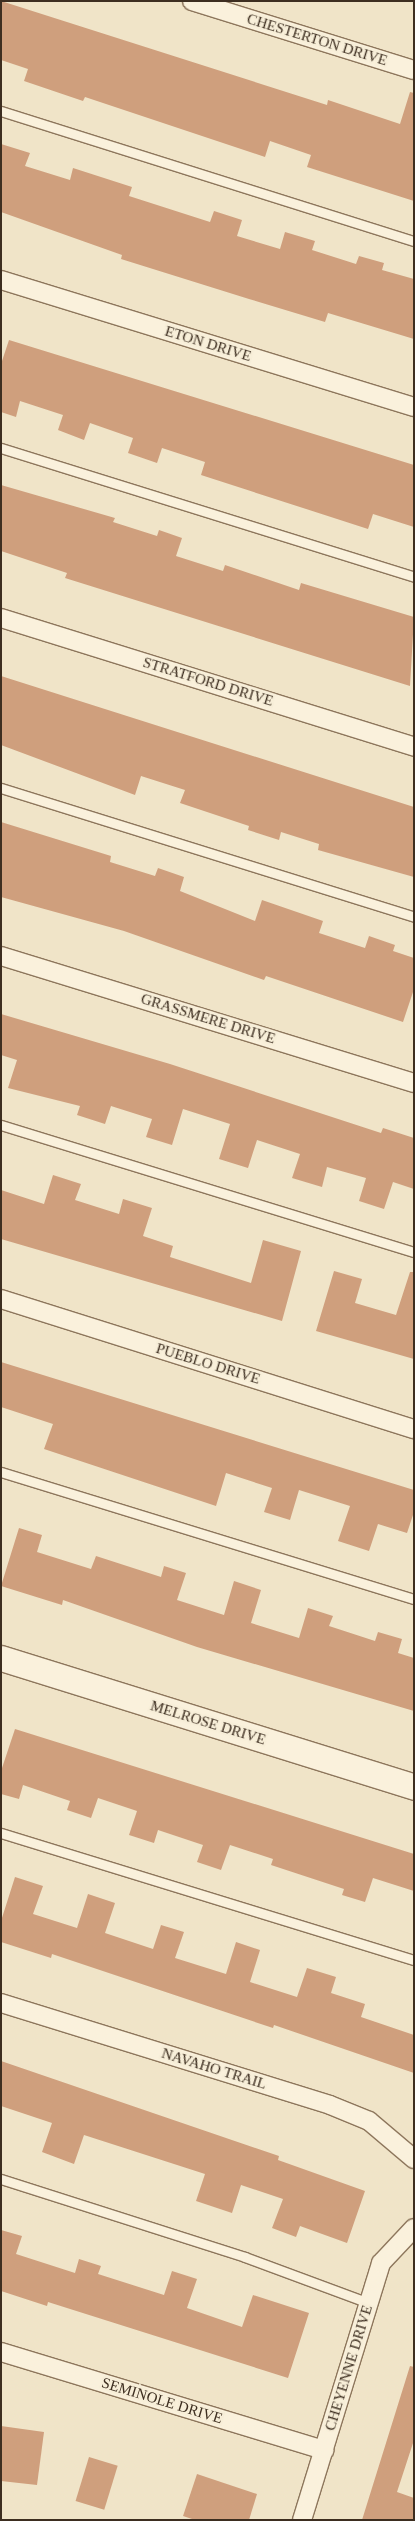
<!DOCTYPE html>
<html>
<head>
<meta charset="utf-8">
<style>
  body { margin:0 }
  #map { position:relative; width:415px; height:2521px; overflow:hidden; background:#f0e4c8; font-family:Georgia,serif }
  div>[style] { position:absolute }
  [style*='--x'] { left:calc(var(--x)*1px); top:calc(var(--y)*1px); width:calc(var(--w)*1px); rotate:calc(var(--a)*1deg) }
  .building>* { inset:0; background:#cf9f7d; transform-origin:0 0 }
  .roads { filter:drop-shadow(1px 0 #8d765c) drop-shadow(-1px 0 #8d765c) drop-shadow(0 1px #8d765c) drop-shadow(0 -1px #8d765c) }
  .lane>* { height:9px; margin:-4.5px; padding:0 4.5px; transform-origin:4.5px; border-radius:4.5px; background:#faf1dc }
  .street>* { height:18px; margin:-9px; padding:0 9px; transform-origin:9px; border-radius:9px; background:#faf1dc }
  .secondary>* { height:25px; margin:-12.5px; padding:0 12.5px; transform-origin:12.5px; border-radius:12.5px; background:#faf1dc }
  span { translate:-50% -50%; white-space:nowrap; text-align:center; line-height:1.15; -webkit-text-stroke:4.5px #f7eed8; paint-order:stroke }
  .street-label { font-size:15px; color:#3d2e20 }
  .frame { position:absolute; inset:0; border:2px solid #3d2e20; pointer-events:none }
</style>
</head>
<body>
<div id="map">
  <div class="building">
    <div style="clip-path:polygon(1px 1px,327px 105px,328px 100px,400px 124px,410px 92px,414px 93px,414px 201px,307px 167px,311px 155px,270px 141px,265px 157px,85px 97px,83px 101px,24px 81px,28px 69px,1px 60px)"></div>
    <div style="clip-path:polygon(1px 144px,30px 153px,25px 166px,70px 180px,73px 168px,132px 187px,129px 196px,210px 222px,214px 211px,242px 220px,237px 236px,280px 249px,285px 232px,315px 241px,312px 250px,356px 264px,359px 256px,384px 263px,382px 270px,414px 279px,414px 339px,328px 313px,325px 322px,249px 299px,121px 259px,122px 255px,1px 212px)"></div>
    <div style="clip-path:polygon(9px 340px,414px 465px,414px 527px,373px 514px,368px 529px,201px 475px,205px 462px,162px 448px,157px 463px,128px 453px,133px 438px,90px 423px,84px 440px,58px 430px,63px 415px,20px 401px,16px 417px,1px 412px,1px 364px)"></div>
    <div style="clip-path:polygon(1px 485px,115px 518px,113px 522px,157px 536px,159px 530px,182px 538px,176px 556px,223px 571px,225px 565px,299px 590px,301px 583px,414px 617px,410px 686px,65px 578px,67px 573px,1px 551px)"></div>
    <div style="clip-path:polygon(1px 676px,414px 807px,414px 877px,318px 850px,319px 844px,281px 832px,279px 840px,248px 830px,249px 826px,180px 803px,185px 790px,141px 776px,135px 795px,1px 745px)"></div>
    <div style="clip-path:polygon(1px 822px,111px 856px,110px 862px,155px 876px,158px 868px,184px 877px,180px 891px,255px 921px,262px 900px,323px 921px,319px 933px,365px 948px,369px 936px,395px 945px,393px 951px,414px 958px,414px 989px,403px 1022px,266px 976px,264px 980px,124px 931px,1px 897px)"></div>
    <div style="clip-path:polygon(1px 1014px,170px 1064px,381px 1133px,383px 1128px,414px 1138px,414px 1189px,393px 1182px,384px 1209px,359px 1201px,366px 1178px,327px 1167px,322px 1187px,292px 1178px,300px 1154px,257px 1140px,248px 1168px,219px 1159px,230px 1124px,183px 1109px,172px 1145px,146px 1137px,152px 1119px,111px 1106px,105px 1124px,77px 1115px,80px 1106px,8px 1088px,17px 1060px,1px 1055px)"></div>
    <div style="clip-path:polygon(53px 1175px,81px 1184px,75px 1200px,119px 1214px,123px 1199px,152px 1208px,143px 1236px,173px 1246px,170px 1257px,251px 1283px,263px 1240px,301px 1251px,282px 1321px,1px 1239px,1px 1190px,44px 1204px)"></div>
    <div style="clip-path:polygon(334px 1271px,362px 1279px,355px 1303px,396px 1315px,410px 1272px,414px 1272px,414px 1359px,316px 1331px)"></div>
    <div style="clip-path:polygon(1px 1362px,414px 1490px,414px 1512px,407px 1533px,378px 1524px,369px 1551px,338px 1541px,350px 1506px,299px 1490px,290px 1520px,264px 1512px,272px 1488px,226px 1473px,216px 1506px,44px 1449px,53px 1424px,1px 1407px)"></div>
    <div style="clip-path:polygon(19px 1528px,42px 1535px,37px 1552px,91px 1569px,96px 1556px,161px 1577px,164px 1566px,186px 1573px,177px 1600px,224px 1615px,234px 1581px,261px 1590px,251px 1623px,299px 1638px,308px 1608px,333px 1616px,329px 1626px,375px 1641px,378px 1632px,402px 1639px,398px 1653px,414px 1658px,414px 1711px,197px 1647px,63px 1600px,62px 1605px,1px 1586px)"></div>
    <div style="clip-path:polygon(15px 1729px,414px 1854px,414px 1891px,373px 1878px,365px 1902px,342px 1895px,344px 1889px,271px 1865px,273px 1859px,230px 1845px,221px 1870px,197px 1862px,203px 1845px,158px 1830px,154px 1843px,129px 1835px,137px 1811px,98px 1798px,91px 1818px,67px 1810px,70px 1801px,23px 1785px,19px 1799px,1px 1794px,1px 1771px)"></div>
    <div style="clip-path:polygon(15px 1877px,43px 1886px,33px 1914px,77px 1928px,88px 1894px,115px 1903px,105px 1933px,153px 1949px,161px 1925px,184px 1932px,175px 1958px,226px 1974px,236px 1942px,260px 1950px,250px 1982px,297px 1997px,307px 1968px,336px 1977px,331px 1993px,365px 2004px,361px 2017px,414px 2035px,414px 2073px,274px 2025px,273px 2028px,52px 1954px,51px 1958px,1px 1942px,1px 1921px)"></div>
    <div style="clip-path:polygon(1px 2061px,279px 2156px,278px 2160px,365px 2191px,347px 2243px,300px 2226px,296px 2237px,272px 2228px,283px 2199px,241px 2185px,232px 2213px,196px 2201px,205px 2174px,84px 2135px,74px 2164px,42px 2152px,52px 2123px,1px 2106px)"></div>
    <div style="clip-path:polygon(1px 2230px,22px 2236px,16px 2254px,75px 2273px,79px 2259px,101px 2266px,98px 2274px,164px 2295px,172px 2271px,197px 2279px,187px 2308px,242px 2327px,253px 2295px,309px 2313px,288px 2378px,48px 2302px,47px 2306px,1px 2291px)"></div>
    <div style="clip-path:polygon(410px 2366px,414px 2367px,414px 2440px,397px 2492px,414px 2498px,414px 2520px,362px 2520px)"></div>
    <div style="clip-path:polygon(1px 2426px,44px 2432px,37px 2485px,1px 2481px)"></div>
    <div style="left:89px;top:2457px;width:30px;height:46px;rotate:17deg"></div>
    <div style="clip-path:polygon(197px 2474px,257px 2494px,249px 2520px,195px 2520px,183px 2516px)"></div>
  </div>
  <div class="roads">
    <div class="lane">
      <div style="--x:1;--y:111;--w:433;--a:17.5"></div>
      <div style="--x:1;--y:448;--w:433;--a:17.3"></div>
      <div style="--x:1;--y:788;--w:433;--a:17.3"></div>
      <div style="--x:1;--y:1125;--w:432;--a:17.1"></div>
      <div style="--x:1;--y:1472;--w:432;--a:17.1"></div>
      <div style="--x:1;--y:1833;--w:432;--a:17.1"></div>
      <div style="--x:1;--y:2179;--w:256;--a:17.7"></div>
      <div style="--x:245;--y:2257;--w:132;--a:20.4"></div>
    </div>
    <div class="street">
      <div style="--x:192;--y:1;--w:232;--a:17.3"></div>
      <div style="--x:1;--y:280;--w:432;--a:17.1"></div>
      <div style="--x:1;--y:618;--w:433;--a:17.3"></div>
      <div style="--x:1;--y:956;--w:432;--a:17.1"></div>
      <div style="--x:1;--y:1299;--w:433;--a:17.5"></div>
      <div style="--x:1;--y:2003;--w:344;--a:17.2"></div>
      <div style="--x:330;--y:2105;--w:42;--a:22.3"></div>
      <div style="--x:369;--y:2121;--w:59;--a:40.2"></div>
      <div style="--x:1;--y:2352;--w:338;--a:16.9"></div>
      <div style="--x:302;--y:2520;--w:269;--a:-72.9"></div>
      <div style="--x:381;--y:2263;--w:48;--a:-46.7"></div>
    </div>
    <div class="secondary">
      <div style="--x:1;--y:1658;--w:433;--a:17.3"></div>
    </div>
  </div>
  <div class="street-label">
    <span style="left:317px;top:40px;rotate:17deg">CHESTERTON DRIVE</span>
    <span style="left:208px;top:344px;rotate:17deg">ETON DRIVE</span>
    <span style="left:208px;top:682px;rotate:17deg">STRATFORD DRIVE</span>
    <span style="left:208px;top:1019px;rotate:17deg">GRASSMERE DRIVE</span>
    <span style="left:208px;top:1364px;rotate:17deg">PUEBLO DRIVE</span>
    <span style="left:208px;top:1723px;rotate:17deg">MELROSE DRIVE</span>
    <span style="left:214px;top:2069px;rotate:17deg">NAVAHO TRAIL</span>
    <span style="left:349px;top:2368px;rotate:-73deg">CHEYENNE DRIVE</span>
    <span style="left:162px;top:2401px;rotate:17deg">SEMINOLE DRIVE</span>
  </div>
  <div class="frame"></div>
</div>
</body>
</html>
